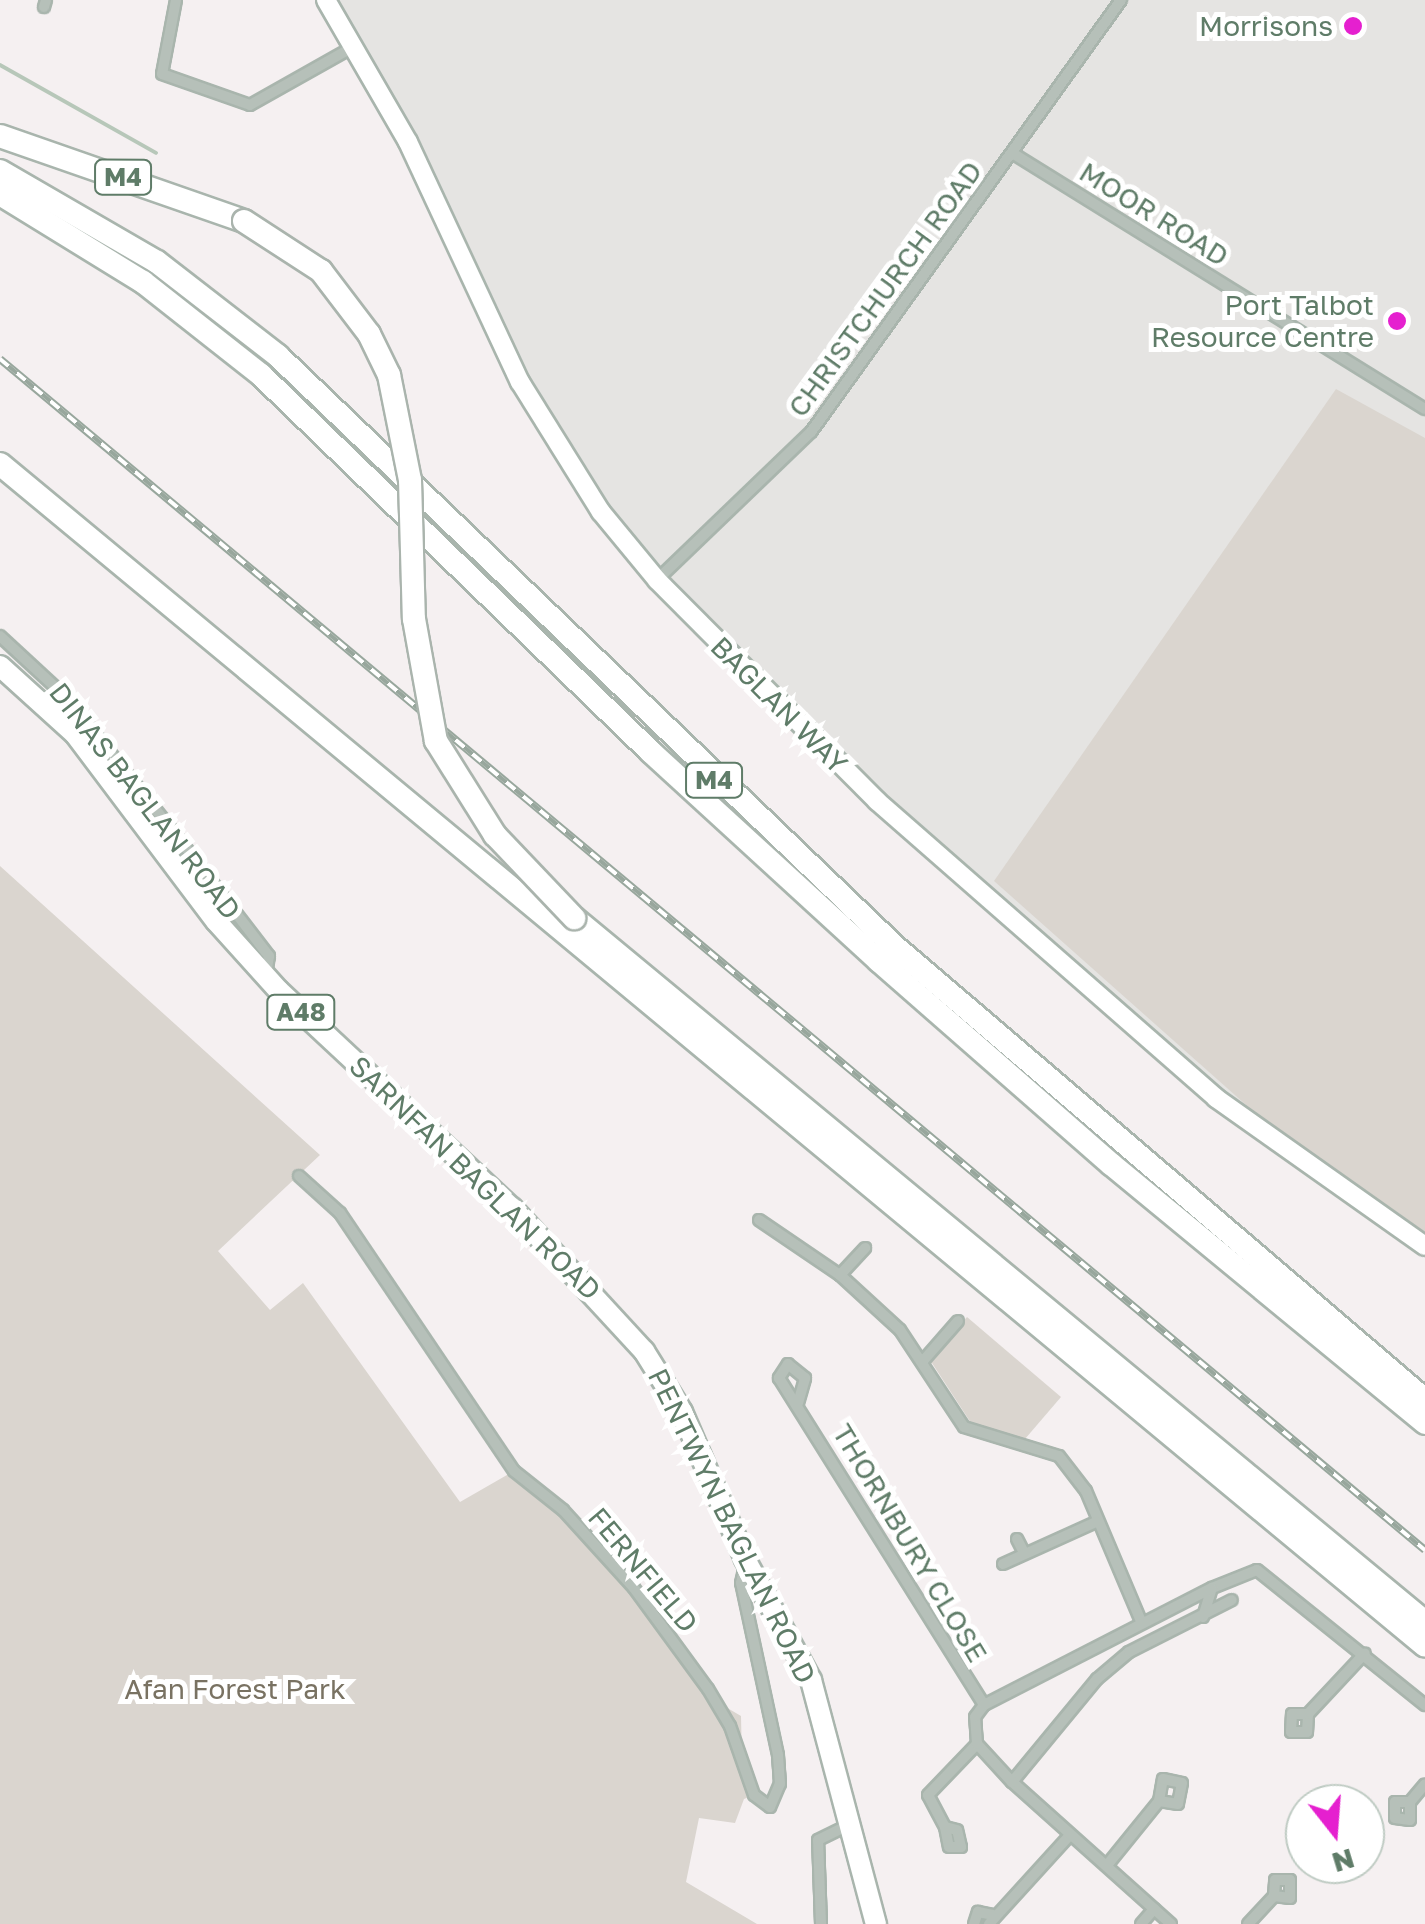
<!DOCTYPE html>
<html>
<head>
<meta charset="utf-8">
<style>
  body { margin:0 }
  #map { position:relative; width:1425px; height:1924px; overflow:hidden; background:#f5f0f1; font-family:"Golos Text",sans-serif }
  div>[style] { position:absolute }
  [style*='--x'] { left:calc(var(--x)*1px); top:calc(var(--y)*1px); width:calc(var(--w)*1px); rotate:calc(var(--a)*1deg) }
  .built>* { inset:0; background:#e5e4e2 }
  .green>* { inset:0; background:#dad5cf }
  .stream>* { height:4px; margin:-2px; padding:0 2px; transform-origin:2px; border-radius:2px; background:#b7c7b9 }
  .roads { filter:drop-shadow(2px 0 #a9b5ad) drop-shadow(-2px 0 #a9b5ad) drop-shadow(0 2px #a9b5ad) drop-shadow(0 -2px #a9b5ad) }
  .street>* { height:10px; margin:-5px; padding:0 5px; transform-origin:5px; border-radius:5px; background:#b6c0b9 }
  .secondary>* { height:18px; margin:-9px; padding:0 9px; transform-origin:9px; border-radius:9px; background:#fff }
  .primary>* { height:20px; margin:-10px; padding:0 10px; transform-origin:10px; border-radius:10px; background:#fff }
  .highway>* { height:22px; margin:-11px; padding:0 11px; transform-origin:11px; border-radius:11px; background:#fff }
  .rail>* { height:8px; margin-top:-4px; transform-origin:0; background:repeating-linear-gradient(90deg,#fff 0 11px,#98a79d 0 22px); box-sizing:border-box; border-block:2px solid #98a79d }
  .bridges { filter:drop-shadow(2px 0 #aab4ad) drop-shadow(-2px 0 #aab4ad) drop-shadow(0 2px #aab4ad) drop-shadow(0 -2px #aab4ad) }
  .highway-bridge>* { height:22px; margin:-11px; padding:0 11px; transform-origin:11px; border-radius:11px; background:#fff }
  .dots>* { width:28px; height:28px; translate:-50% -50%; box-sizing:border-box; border:5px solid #fff; border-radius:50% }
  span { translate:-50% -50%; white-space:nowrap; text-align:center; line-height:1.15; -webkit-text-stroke:10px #fff; paint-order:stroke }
  .shield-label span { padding:2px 8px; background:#fff; border:2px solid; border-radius:8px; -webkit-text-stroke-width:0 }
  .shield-label { font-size:25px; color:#5f7c68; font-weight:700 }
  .poi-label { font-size:28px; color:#5f7c68 }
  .right { translate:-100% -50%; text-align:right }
  .street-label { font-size:28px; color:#5f7c68 }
  .park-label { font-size:28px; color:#797262 }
  .north { position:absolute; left:1285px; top:1784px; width:100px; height:100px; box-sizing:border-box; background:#fff; border:2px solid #bfcbc3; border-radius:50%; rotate:163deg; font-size:28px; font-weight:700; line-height:40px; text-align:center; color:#5f7c68 }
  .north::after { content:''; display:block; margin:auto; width:35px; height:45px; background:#e520cf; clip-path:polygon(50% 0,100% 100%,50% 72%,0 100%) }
</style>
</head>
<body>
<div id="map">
  <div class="built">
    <div style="clip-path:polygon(325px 0,1425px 0,1425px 1246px,1216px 1098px,877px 801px,657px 580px,520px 382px,446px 218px)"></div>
  </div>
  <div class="green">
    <div style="clip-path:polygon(1336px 389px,1425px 438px,1425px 1232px,1254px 1112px,994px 881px)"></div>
    <div style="clip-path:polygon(0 866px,320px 1155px,218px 1251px,270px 1310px,303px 1283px,460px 1502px,514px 1471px,563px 1510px,634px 1588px,712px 1699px,741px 1716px,742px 1762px,754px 1795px,744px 1799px,735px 1823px,699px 1818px,686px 1882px,757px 1924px,0 1924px)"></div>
    <div style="clip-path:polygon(967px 1317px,1061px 1397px,1025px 1439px,973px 1426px,930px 1360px)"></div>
  </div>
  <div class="stream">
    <div style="--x:0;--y:65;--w:179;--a:29.4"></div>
  </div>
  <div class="roads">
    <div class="street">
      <div style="--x:176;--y:0;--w:75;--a:100.7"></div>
      <div style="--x:162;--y:74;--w:93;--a:19.4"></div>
      <div style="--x:250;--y:105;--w:118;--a:-29.4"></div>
      <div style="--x:44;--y:7;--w:7;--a:-74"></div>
      <div style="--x:1012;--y:153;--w:486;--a:31.8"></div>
      <div style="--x:657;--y:580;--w:214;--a:-43.9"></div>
      <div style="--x:811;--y:432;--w:532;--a:-54.34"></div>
      <div style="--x:0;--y:636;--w:88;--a:42.7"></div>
      <div style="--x:65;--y:696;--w:178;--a:51.4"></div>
      <div style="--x:176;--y:835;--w:153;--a:52.5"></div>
      <div style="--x:269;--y:956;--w:19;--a:99"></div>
      <div style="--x:299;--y:1176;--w:55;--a:42.1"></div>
      <div style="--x:340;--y:1213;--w:311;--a:56"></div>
      <div style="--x:514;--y:1471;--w:63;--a:38.5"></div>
      <div style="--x:563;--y:1510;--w:105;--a:47.7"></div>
      <div style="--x:634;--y:1588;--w:125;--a:53.8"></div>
      <div style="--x:708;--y:1689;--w:43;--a:59.3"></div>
      <div style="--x:730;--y:1726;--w:73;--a:70.8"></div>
      <div style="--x:754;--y:1795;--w:20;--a:37"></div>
      <div style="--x:770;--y:1807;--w:25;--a:-67"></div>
      <div style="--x:780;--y:1784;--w:29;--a:-94"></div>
      <div style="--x:778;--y:1755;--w:176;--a:-102.1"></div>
      <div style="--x:741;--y:1583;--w:18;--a:-77"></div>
      <div style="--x:759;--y:1220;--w:98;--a:34.2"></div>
      <div style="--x:840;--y:1275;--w:81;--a:42.5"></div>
      <div style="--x:900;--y:1330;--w:116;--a:56.6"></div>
      <div style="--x:964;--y:1427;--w:99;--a:17"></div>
      <div style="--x:1059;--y:1456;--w:44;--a:52.4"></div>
      <div style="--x:1086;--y:1491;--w:141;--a:67.1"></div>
      <div style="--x:840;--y:1275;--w:37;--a:-47"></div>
      <div style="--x:923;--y:1361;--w:53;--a:-48.8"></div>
      <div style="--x:798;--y:1403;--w:26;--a:-74"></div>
      <div style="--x:805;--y:1378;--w:22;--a:-141"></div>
      <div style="--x:788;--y:1364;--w:17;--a:123"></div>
      <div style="--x:779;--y:1378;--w:386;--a:57.9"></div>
      <div style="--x:1017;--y:1539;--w:16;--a:63"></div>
      <div style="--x:1003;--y:1564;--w:102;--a:-24.3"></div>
      <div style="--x:1203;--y:1617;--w:30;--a:-73"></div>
      <div style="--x:1212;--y:1588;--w:48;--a:-21.8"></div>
      <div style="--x:1257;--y:1570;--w:216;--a:38.8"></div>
      <div style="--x:1308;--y:1714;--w:18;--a:93"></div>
      <div style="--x:1307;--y:1732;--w:16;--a:180"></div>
      <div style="--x:1291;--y:1732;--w:18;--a:-87"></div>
      <div style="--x:1292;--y:1714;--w:16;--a:0"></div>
      <div style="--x:1308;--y:1714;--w:83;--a:-46.9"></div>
      <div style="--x:1012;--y:1782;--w:134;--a:-50.5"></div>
      <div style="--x:1097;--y:1679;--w:42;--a:-40.2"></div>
      <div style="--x:1129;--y:1652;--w:115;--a:-26.8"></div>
      <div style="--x:1410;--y:1802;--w:15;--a:180"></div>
      <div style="--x:1395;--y:1802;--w:16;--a:90"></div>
      <div style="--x:1395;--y:1818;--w:15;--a:8"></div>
      <div style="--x:1410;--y:1820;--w:18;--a:-90"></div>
      <div style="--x:1410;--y:1802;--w:23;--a:-50"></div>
      <div style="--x:945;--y:1827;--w:20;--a:79"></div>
      <div style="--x:949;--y:1847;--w:12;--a:0"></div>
      <div style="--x:961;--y:1847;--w:17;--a:-103"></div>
      <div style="--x:957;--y:1830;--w:12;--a:-166"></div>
      <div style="--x:945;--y:1827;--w:36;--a:-118"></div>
      <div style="--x:928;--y:1795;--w:71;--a:-46.1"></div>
      <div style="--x:1108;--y:1864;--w:81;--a:-51"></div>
      <div style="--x:1159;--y:1801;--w:22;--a:-80"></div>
      <div style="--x:1163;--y:1779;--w:19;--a:12"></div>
      <div style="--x:1182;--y:1783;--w:21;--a:101"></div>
      <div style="--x:1178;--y:1804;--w:19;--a:-171"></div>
      <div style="--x:821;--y:1924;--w:84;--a:-92"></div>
      <div style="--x:818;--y:1840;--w:34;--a:-26"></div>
      <div style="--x:974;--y:1924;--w:13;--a:-72"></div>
      <div style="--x:978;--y:1912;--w:15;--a:11"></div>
      <div style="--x:989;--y:1924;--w:120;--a:-47.7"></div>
      <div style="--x:1141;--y:1924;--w:20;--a:-49"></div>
      <div style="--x:1171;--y:1924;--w:213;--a:-138.2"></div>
      <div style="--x:1012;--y:1782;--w:52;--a:-132.6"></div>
      <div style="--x:977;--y:1744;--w:27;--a:-94"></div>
      <div style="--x:975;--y:1717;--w:15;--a:-53"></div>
      <div style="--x:984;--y:1705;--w:256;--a:-27.2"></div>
      <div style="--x:1248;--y:1924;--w:38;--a:-47"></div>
      <div style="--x:1274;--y:1896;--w:16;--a:-86"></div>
      <div style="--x:1275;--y:1880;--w:15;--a:0"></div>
      <div style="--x:1290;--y:1880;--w:18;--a:90"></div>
      <div style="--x:1290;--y:1898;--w:16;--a:-173"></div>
    </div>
    <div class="secondary">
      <div style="--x:326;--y:0;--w:164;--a:60"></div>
      <div style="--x:408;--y:142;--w:265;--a:65"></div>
      <div style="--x:520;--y:382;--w:153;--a:58.1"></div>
      <div style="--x:601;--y:512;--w:88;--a:50.5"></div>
      <div style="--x:657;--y:580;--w:312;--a:45.1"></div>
      <div style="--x:877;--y:801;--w:451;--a:41.2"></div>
      <div style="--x:1216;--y:1098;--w:256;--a:35.3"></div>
    </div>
    <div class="primary">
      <div style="--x:0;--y:666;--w:101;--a:42.2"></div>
      <div style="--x:75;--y:734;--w:234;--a:53"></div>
      <div style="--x:216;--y:921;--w:94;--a:48"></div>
      <div style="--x:279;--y:991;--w:318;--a:43"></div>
      <div style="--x:512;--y:1208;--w:195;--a:47.3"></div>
      <div style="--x:644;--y:1351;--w:72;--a:58.1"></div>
      <div style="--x:682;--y:1412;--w:160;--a:66.8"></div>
      <div style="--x:745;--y:1559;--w:138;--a:61.4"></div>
      <div style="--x:811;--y:1680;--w:253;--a:75.1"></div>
    </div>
    <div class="highway">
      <div style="--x:0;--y:136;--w:258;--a:19.2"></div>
      <div style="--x:0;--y:171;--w:181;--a:30.1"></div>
      <div style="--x:157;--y:262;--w:153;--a:37.8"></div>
      <div style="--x:278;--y:356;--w:853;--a:43.76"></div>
      <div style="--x:894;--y:946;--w:699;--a:40.53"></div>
      <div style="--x:0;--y:194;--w:168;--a:31.6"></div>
      <div style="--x:143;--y:282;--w:150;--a:38.2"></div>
      <div style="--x:261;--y:375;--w:542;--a:44.03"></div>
      <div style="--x:651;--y:752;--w:309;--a:42.5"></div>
      <div style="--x:879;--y:961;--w:308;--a:41.2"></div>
      <div style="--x:1111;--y:1164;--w:407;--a:39.5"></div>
      <div style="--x:0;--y:464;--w:1851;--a:39.67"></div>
      <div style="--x:574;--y:918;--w:1104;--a:39.6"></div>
    </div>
  </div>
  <div class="rail">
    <div style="--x:0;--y:359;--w:1857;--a:39.89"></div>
  </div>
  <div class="bridges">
    <div class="highway-bridge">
      <div style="--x:244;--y:221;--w:92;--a:33"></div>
      <div style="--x:321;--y:271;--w:79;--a:52.7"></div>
      <div style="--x:369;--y:334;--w:46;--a:64"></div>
      <div style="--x:389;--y:375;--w:107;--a:78.7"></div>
      <div style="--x:410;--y:480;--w:139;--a:88.4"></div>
      <div style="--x:414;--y:619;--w:124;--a:79.8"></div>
      <div style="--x:436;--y:741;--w:111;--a:57.9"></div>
      <div style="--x:495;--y:835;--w:115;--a:46.4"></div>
    </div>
  </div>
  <div class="dots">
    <div style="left:1353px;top:26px;background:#e520cf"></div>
    <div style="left:1397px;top:321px;background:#e520cf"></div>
  </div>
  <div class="shield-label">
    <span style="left:123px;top:177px">M4</span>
    <span style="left:714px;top:780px">M4</span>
    <span style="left:301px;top:1012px">A48</span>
  </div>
  <div class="poi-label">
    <span class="right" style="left:1333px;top:26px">Morrisons</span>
    <span class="right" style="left:1374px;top:321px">Port Talbot<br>Resource Centre</span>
  </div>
  <div class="street-label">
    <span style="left:1154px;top:214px;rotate:32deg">MOOR ROAD</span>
    <span style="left:885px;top:289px;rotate:-54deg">CHRISTCHURCH ROAD</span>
    <span style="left:779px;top:705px;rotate:45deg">BAGLAN WAY</span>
    <span style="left:145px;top:801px;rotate:52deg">DINAS BAGLAN ROAD</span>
    <span style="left:475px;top:1178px;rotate:44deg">SARNFAN BAGLAN ROAD</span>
    <span style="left:732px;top:1526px;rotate:64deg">PENTWYN BAGLAN ROAD</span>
    <span style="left:910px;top:1543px;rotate:59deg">THORNBURY CLOSE</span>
    <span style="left:643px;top:1570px;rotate:50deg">FERNFIELD</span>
  </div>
  <div class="park-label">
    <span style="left:235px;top:1689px">Afan Forest Park</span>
  </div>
  <div class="north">N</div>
</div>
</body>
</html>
